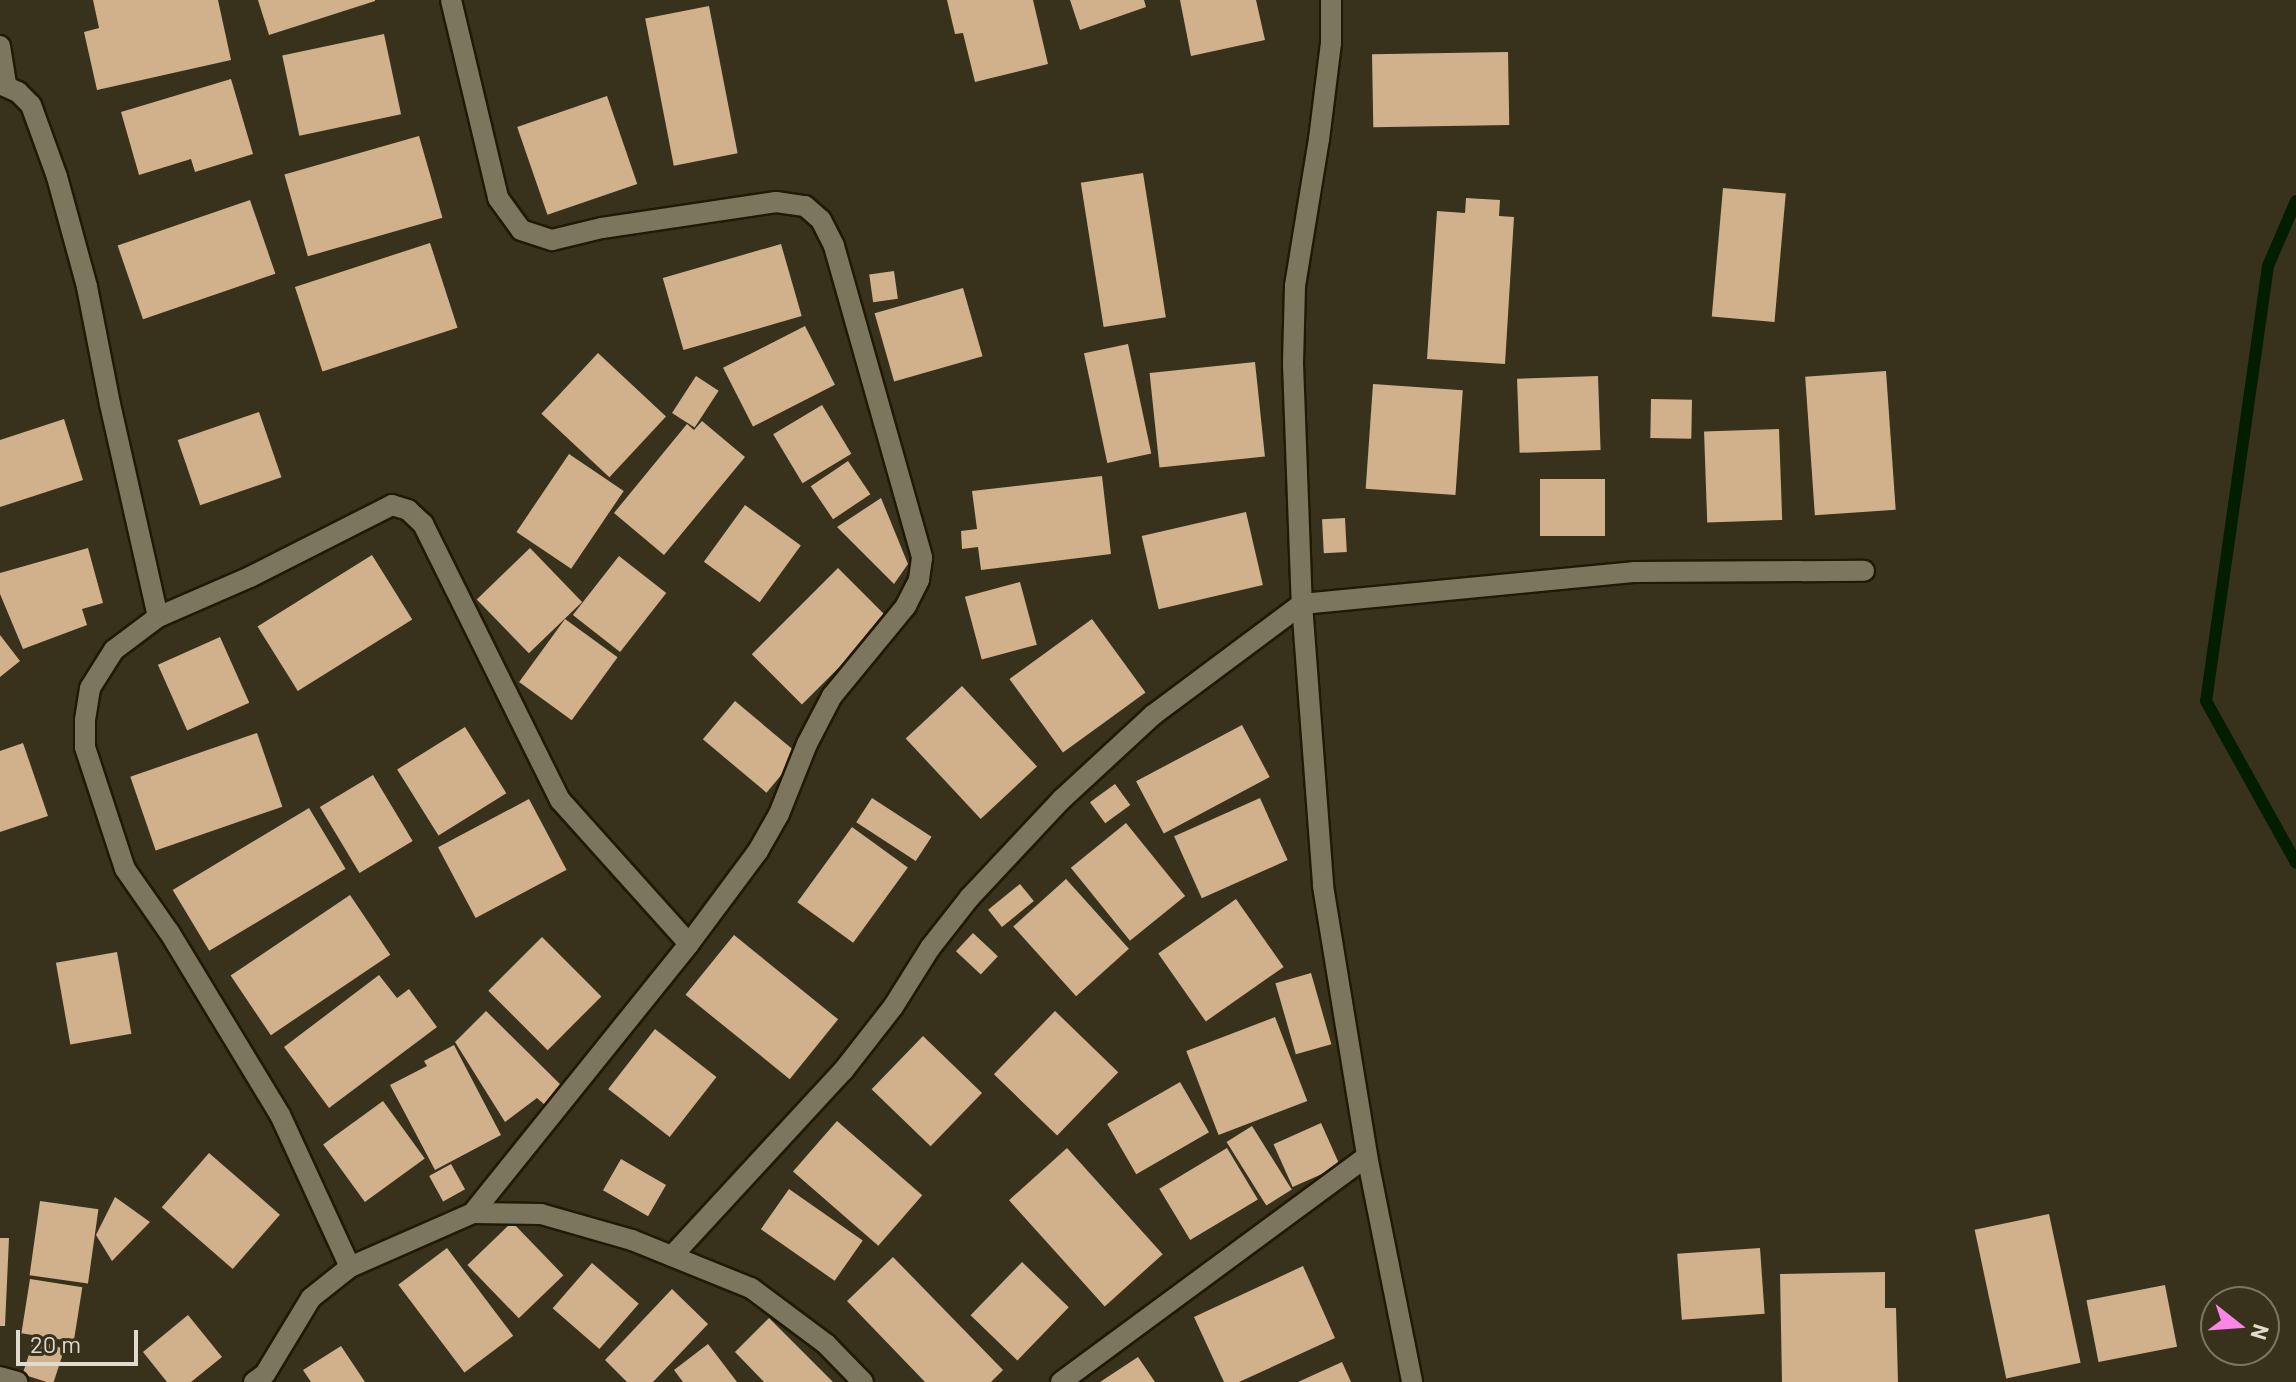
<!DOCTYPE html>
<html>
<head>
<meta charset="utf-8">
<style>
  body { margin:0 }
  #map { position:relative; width:2296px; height:1382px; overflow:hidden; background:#38321c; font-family:Barlow,sans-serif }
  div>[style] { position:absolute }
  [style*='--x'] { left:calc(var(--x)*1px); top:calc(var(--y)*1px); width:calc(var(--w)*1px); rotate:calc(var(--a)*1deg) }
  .stream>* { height:12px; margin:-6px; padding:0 6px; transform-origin:6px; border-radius:6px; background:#031d01 }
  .building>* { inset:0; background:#d1b08c; transform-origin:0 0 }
  .roads { filter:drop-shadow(2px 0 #1f1905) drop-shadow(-2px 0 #1f1905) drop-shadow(0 2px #1f1905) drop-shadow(0 -2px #1f1905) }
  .minor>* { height:20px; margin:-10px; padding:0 10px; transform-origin:10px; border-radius:10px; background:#7d765f }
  span { translate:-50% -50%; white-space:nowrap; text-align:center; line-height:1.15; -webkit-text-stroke:8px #38321c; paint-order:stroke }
  .north { position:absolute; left:2200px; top:1286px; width:80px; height:80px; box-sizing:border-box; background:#38321c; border:2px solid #7b7664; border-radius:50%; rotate:107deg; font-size:22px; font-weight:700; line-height:32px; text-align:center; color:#dfdccf }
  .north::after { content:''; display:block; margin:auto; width:28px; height:36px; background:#fb86e5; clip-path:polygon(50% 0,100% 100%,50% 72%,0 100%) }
  .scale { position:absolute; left:16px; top:1330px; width:122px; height:36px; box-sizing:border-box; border:4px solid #dfdccf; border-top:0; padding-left:10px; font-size:24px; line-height:28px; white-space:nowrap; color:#dfdccf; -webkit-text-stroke:6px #38321c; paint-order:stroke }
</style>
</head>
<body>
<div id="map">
  <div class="stream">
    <div style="--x:2296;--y:201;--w:71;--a:113.3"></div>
    <div style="--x:2268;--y:266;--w:439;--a:98.1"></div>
    <div style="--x:2206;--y:701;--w:185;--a:60.9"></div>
  </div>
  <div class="building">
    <div style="clip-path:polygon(93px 0,218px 0,231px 60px,97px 90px,84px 32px,99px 28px)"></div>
    <div style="clip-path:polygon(258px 0,375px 0,375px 1px,269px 35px)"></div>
    <div style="clip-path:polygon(947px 0,1033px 0,1048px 64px,975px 82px,963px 33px,955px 34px)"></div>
    <div style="clip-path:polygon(1070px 0,1144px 0,1146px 7px,1080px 30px)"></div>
    <div style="clip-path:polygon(1180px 0,1256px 0,1265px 40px,1191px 56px)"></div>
    <div style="left:709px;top:6px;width:150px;height:65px;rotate:79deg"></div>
    <div style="left:384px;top:34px;width:82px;height:104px;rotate:78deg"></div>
    <div style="left:1508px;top:52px;width:73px;height:136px;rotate:89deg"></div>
    <div style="clip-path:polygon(231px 79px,253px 154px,195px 172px,191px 159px,139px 175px,121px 112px)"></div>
    <div style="left:607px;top:96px;width:93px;height:95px;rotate:71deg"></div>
    <div style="left:419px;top:136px;width:85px;height:140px;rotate:74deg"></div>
    <div style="left:1143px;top:173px;width:146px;height:63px;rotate:81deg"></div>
    <div style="left:1723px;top:188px;width:63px;height:129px;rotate:5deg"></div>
    <div style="clip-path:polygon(1466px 198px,1500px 200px,1499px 216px,1514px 217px,1505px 364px,1427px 359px,1437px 211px,1465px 213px)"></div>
    <div style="left:250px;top:200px;width:78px;height:140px;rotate:71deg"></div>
    <div style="left:430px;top:243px;width:89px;height:142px;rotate:72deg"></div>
    <div style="left:781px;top:244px;width:75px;height:123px;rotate:74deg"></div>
    <div style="left:894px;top:271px;width:28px;height:25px;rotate:82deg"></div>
    <div style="left:963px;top:288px;width:71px;height:92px;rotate:74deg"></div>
    <div style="left:805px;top:326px;width:66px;height:92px;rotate:63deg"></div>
    <div style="left:1128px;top:344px;width:112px;height:45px;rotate:78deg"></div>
    <div style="left:598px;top:353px;width:93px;height:83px;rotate:43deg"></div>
    <div style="left:1255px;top:362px;width:95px;height:106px;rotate:84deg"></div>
    <div style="left:1886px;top:371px;width:139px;height:81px;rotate:86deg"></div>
    <div style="left:696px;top:376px;width:27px;height:44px;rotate:33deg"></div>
    <div style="left:1598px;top:376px;width:74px;height:81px;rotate:88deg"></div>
    <div style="left:1373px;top:384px;width:90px;height:105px;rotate:4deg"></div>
    <div style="left:1651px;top:399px;width:41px;height:39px;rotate:1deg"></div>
    <div style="left:822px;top:405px;width:57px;height:57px;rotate:59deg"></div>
    <div style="left:259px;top:412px;width:69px;height:86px;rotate:71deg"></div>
    <div style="clip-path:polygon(64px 419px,83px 480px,0 507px,0 440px)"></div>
    <div style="clip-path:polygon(702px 421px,745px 457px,664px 555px,614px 513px,687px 424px,694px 430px)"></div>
    <div style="left:1779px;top:429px;width:91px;height:75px;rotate:88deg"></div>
    <div style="left:569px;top:454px;width:66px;height:94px;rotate:34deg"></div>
    <div style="left:848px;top:461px;width:40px;height:45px;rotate:56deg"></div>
    <div style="clip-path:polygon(1102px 476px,1111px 554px,981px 570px,978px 547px,962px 549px,961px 531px,977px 529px,972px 491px)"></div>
    <div style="left:1605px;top:479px;width:57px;height:65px;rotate:90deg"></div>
    <div style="clip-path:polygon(881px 498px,908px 564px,894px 584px,837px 527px)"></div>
    <div style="left:745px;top:505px;width:69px;height:70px;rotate:36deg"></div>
    <div style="left:1246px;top:512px;width:75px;height:107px;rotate:77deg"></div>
    <div style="left:1345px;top:518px;width:34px;height:23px;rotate:87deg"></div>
    <div style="clip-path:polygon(88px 548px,103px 603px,82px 609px,87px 625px,23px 649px,0 594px,0 573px)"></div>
    <div style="left:530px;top:548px;width:75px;height:74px;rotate:46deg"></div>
    <div style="left:372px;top:555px;width:76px;height:135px;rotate:58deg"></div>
    <div style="left:619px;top:556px;width:60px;height:75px;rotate:38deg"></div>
    <div style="left:838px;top:568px;width:71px;height:122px;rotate:45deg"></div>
    <div style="left:1020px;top:582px;width:65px;height:57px;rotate:75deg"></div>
    <div style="left:565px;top:619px;width:65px;height:78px;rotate:36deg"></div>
    <div style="left:1092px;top:619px;width:91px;height:102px;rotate:54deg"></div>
    <div style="clip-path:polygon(0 635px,20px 661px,0 677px)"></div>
    <div style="left:220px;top:637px;width:72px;height:68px;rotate:66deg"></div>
    <div style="left:962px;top:686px;width:110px;height:77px;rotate:47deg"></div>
    <div style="left:735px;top:701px;width:83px;height:50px;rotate:40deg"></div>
    <div style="left:1242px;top:725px;width:59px;height:120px;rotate:62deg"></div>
    <div style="left:465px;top:727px;width:78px;height:80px;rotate:58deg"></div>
    <div style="left:257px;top:733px;width:78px;height:134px;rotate:71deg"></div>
    <div style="clip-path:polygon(23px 743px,48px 816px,0 832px,0 751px)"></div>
    <div style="left:373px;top:775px;width:77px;height:62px;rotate:59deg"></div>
    <div style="left:1115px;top:784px;width:26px;height:31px;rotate:54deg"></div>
    <div style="left:872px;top:798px;width:71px;height:29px;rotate:33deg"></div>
    <div style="left:1260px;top:798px;width:68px;height:94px;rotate:66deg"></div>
    <div style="left:529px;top:799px;width:80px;height:103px;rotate:62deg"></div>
    <div style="left:309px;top:808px;width:71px;height:159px;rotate:59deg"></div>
    <div style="left:1126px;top:823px;width:94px;height:71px;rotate:51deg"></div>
    <div style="left:852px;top:827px;width:69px;height:93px;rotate:36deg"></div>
    <div style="left:1066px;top:879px;width:94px;height:71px;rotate:48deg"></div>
    <div style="left:1020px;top:884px;width:22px;height:41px;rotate:51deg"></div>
    <div style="left:350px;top:895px;width:72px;height:144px;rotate:56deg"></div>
    <div style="left:1236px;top:899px;width:83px;height:95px;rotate:55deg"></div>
    <div style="left:973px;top:933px;width:34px;height:25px;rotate:43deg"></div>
    <div style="left:734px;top:935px;width:134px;height:77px;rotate:39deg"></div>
    <div style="left:542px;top:937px;width:84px;height:76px;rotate:45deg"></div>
    <div style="left:117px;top:952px;width:83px;height:62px;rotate:80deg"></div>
    <div style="left:1311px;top:973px;width:74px;height:37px;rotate:74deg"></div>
    <div style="clip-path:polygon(379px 975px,397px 998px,409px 989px,437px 1027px,329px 1108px,284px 1047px)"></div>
    <div style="clip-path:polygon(486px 1011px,564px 1088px,546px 1106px,537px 1098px,505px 1122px,455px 1042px)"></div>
    <div style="left:1055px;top:1011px;width:88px;height:88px;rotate:44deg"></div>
    <div style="left:1275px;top:1017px;width:90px;height:95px;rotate:69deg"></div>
    <div style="left:655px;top:1029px;width:78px;height:76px;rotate:38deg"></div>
    <div style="left:923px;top:1036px;width:82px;height:74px;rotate:44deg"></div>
    <div style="clip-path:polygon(454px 1045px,501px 1135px,435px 1170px,390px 1085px,427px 1066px,424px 1061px)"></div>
    <div style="left:1180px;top:1082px;width:58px;height:84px;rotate:60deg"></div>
    <div style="left:383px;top:1101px;width:71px;height:74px;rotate:54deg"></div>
    <div style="left:837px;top:1121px;width:113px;height:67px;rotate:41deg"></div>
    <div style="left:1321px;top:1123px;width:47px;height:52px;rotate:66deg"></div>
    <div style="left:1252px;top:1126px;width:75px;height:30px;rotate:58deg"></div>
    <div style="left:1067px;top:1148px;width:143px;height:78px;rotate:48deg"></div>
    <div style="left:1227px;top:1148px;width:60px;height:79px;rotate:59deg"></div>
    <div style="left:209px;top:1153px;width:94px;height:72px;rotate:41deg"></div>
    <div style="left:621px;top:1159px;width:52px;height:36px;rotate:30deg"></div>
    <div style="left:451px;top:1164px;width:29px;height:25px;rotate:61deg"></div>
    <div style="left:789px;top:1189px;width:90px;height:49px;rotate:35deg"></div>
    <div style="clip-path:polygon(115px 1197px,150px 1222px,112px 1261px,96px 1235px)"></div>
    <div style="left:40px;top:1201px;width:59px;height:75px;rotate:8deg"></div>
    <div style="left:2049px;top:1214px;width:152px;height:76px;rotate:78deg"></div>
    <div style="left:512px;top:1222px;width:74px;height:62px;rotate:46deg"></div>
    <div style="clip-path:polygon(0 1238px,9px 1238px,5px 1326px,0 1326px)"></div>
    <div style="left:447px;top:1248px;width:110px;height:61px;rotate:53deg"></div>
    <div style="left:1760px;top:1248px;width:66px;height:83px;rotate:86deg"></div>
    <div style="clip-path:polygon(893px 1257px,1003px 1370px,991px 1382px,925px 1382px,847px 1301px)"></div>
    <div style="left:1022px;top:1262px;width:65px;height:74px;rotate:44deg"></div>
    <div style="left:592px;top:1263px;width:62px;height:60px;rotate:41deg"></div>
    <div style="clip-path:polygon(1303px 1266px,1335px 1338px,1239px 1382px,1224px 1382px,1194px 1317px)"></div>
    <div style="clip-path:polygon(1885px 1272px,1885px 1308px,1896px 1308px,1898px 1382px,1782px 1382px,1780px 1274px)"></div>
    <div style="left:30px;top:1279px;width:53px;height:55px;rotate:9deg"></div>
    <div style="left:2165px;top:1285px;width:63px;height:80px;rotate:79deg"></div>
    <div style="clip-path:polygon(672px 1289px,708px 1324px,653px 1382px,627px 1382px,605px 1360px)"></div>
    <div style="clip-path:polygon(188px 1315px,222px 1357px,191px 1382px,167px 1382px,143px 1352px)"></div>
    <div style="clip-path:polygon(769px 1318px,833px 1382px,764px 1382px,735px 1352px)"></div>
    <div style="left:34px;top:1339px;width:32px;height:37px;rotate:18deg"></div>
    <div style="clip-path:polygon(708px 1344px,737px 1382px,683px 1382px,674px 1370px)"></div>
    <div style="clip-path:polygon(341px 1346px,365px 1382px,311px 1382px,303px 1370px)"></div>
    <div style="clip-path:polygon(1138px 1357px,1155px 1382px,1100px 1382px)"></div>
    <div style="clip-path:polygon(1342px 1362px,1351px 1382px,1298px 1382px)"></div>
  </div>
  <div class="roads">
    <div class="minor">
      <div style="--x:451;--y:0;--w:204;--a:76.6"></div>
      <div style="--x:498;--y:198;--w:39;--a:54"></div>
      <div style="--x:521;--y:230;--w:33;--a:18"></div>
      <div style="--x:552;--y:240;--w:51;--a:-13.5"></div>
      <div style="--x:602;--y:228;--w:176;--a:-8.5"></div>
      <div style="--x:776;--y:202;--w:29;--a:8"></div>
      <div style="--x:805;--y:206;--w:21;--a:41"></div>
      <div style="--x:821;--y:220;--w:29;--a:63"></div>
      <div style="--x:834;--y:246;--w:324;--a:74.2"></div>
      <div style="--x:922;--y:558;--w:22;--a:98"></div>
      <div style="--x:919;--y:580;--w:29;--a:117"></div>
      <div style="--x:906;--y:606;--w:117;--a:129.4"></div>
      <div style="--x:832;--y:696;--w:54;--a:117.5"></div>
      <div style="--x:807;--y:744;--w:75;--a:111.8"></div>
      <div style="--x:779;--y:814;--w:43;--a:119.6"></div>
      <div style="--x:758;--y:851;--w:116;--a:126.6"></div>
      <div style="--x:1331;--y:0;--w:43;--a:90"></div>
      <div style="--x:1331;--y:43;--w:97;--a:97.1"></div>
      <div style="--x:1319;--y:139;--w:149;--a:99.3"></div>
      <div style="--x:1295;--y:286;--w:78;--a:91.5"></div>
      <div style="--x:1293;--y:364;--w:240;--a:87.9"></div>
      <div style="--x:1302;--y:604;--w:283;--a:85.7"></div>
      <div style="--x:1323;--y:886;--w:274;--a:80.7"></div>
      <div style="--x:1367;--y:1156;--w:230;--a:78.7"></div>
      <div style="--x:0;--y:46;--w:39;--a:81"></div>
      <div style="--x:0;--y:84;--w:20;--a:24"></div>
      <div style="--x:18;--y:92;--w:18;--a:45"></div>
      <div style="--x:31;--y:105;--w:77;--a:70.1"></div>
      <div style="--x:57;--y:177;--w:114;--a:74.7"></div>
      <div style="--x:87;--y:287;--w:119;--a:78.9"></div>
      <div style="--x:110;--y:404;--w:218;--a:77.3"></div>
      <div style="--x:672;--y:1256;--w:252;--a:-47.3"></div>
      <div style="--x:843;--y:1071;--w:81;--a:-52"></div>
      <div style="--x:893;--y:1007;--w:70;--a:-57.9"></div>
      <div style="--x:930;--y:948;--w:65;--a:-51.9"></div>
      <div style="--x:970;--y:897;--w:134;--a:-46.8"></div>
      <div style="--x:1062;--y:799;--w:124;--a:-42.7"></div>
      <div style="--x:1153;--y:715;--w:186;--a:-36.7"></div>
      <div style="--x:1302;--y:604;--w:335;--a:-5.5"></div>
      <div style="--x:1635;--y:572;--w:229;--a:-0.3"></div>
      <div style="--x:350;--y:1267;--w:167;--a:-114.7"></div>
      <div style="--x:280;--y:1115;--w:214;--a:-121.2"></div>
      <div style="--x:169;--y:932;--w:77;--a:-124.9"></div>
      <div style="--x:125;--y:869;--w:128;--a:-108.2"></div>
      <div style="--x:85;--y:747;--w:27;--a:-90"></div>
      <div style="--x:85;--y:720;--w:32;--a:-81"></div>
      <div style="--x:90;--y:688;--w:45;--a:-57.7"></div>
      <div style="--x:114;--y:650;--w:55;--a:-36.9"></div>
      <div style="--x:158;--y:617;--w:100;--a:-23.5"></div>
      <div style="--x:250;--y:577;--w:159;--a:-26.9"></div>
      <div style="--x:392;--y:505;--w:17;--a:17"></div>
      <div style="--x:408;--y:510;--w:21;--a:43"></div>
      <div style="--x:423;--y:524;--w:308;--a:63.6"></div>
      <div style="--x:560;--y:800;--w:193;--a:48.1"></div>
      <div style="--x:689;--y:944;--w:345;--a:128.8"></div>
      <div style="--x:0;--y:1377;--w:18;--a:16"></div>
      <div style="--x:254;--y:1382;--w:14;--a:-36"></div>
      <div style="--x:265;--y:1374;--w:89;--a:-58.8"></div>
      <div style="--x:311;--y:1298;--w:50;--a:-38.5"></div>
      <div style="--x:350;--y:1267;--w:134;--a:-23.7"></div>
      <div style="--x:473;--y:1213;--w:68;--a:0.8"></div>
      <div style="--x:541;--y:1214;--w:95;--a:15.9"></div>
      <div style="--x:632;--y:1240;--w:128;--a:22"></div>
      <div style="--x:751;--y:1288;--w:94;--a:36.7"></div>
      <div style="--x:826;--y:1344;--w:53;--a:45.8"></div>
      <div style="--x:1061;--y:1382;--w:380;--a:-36.4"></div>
    </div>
  </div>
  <div class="north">N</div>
  <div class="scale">20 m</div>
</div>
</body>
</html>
